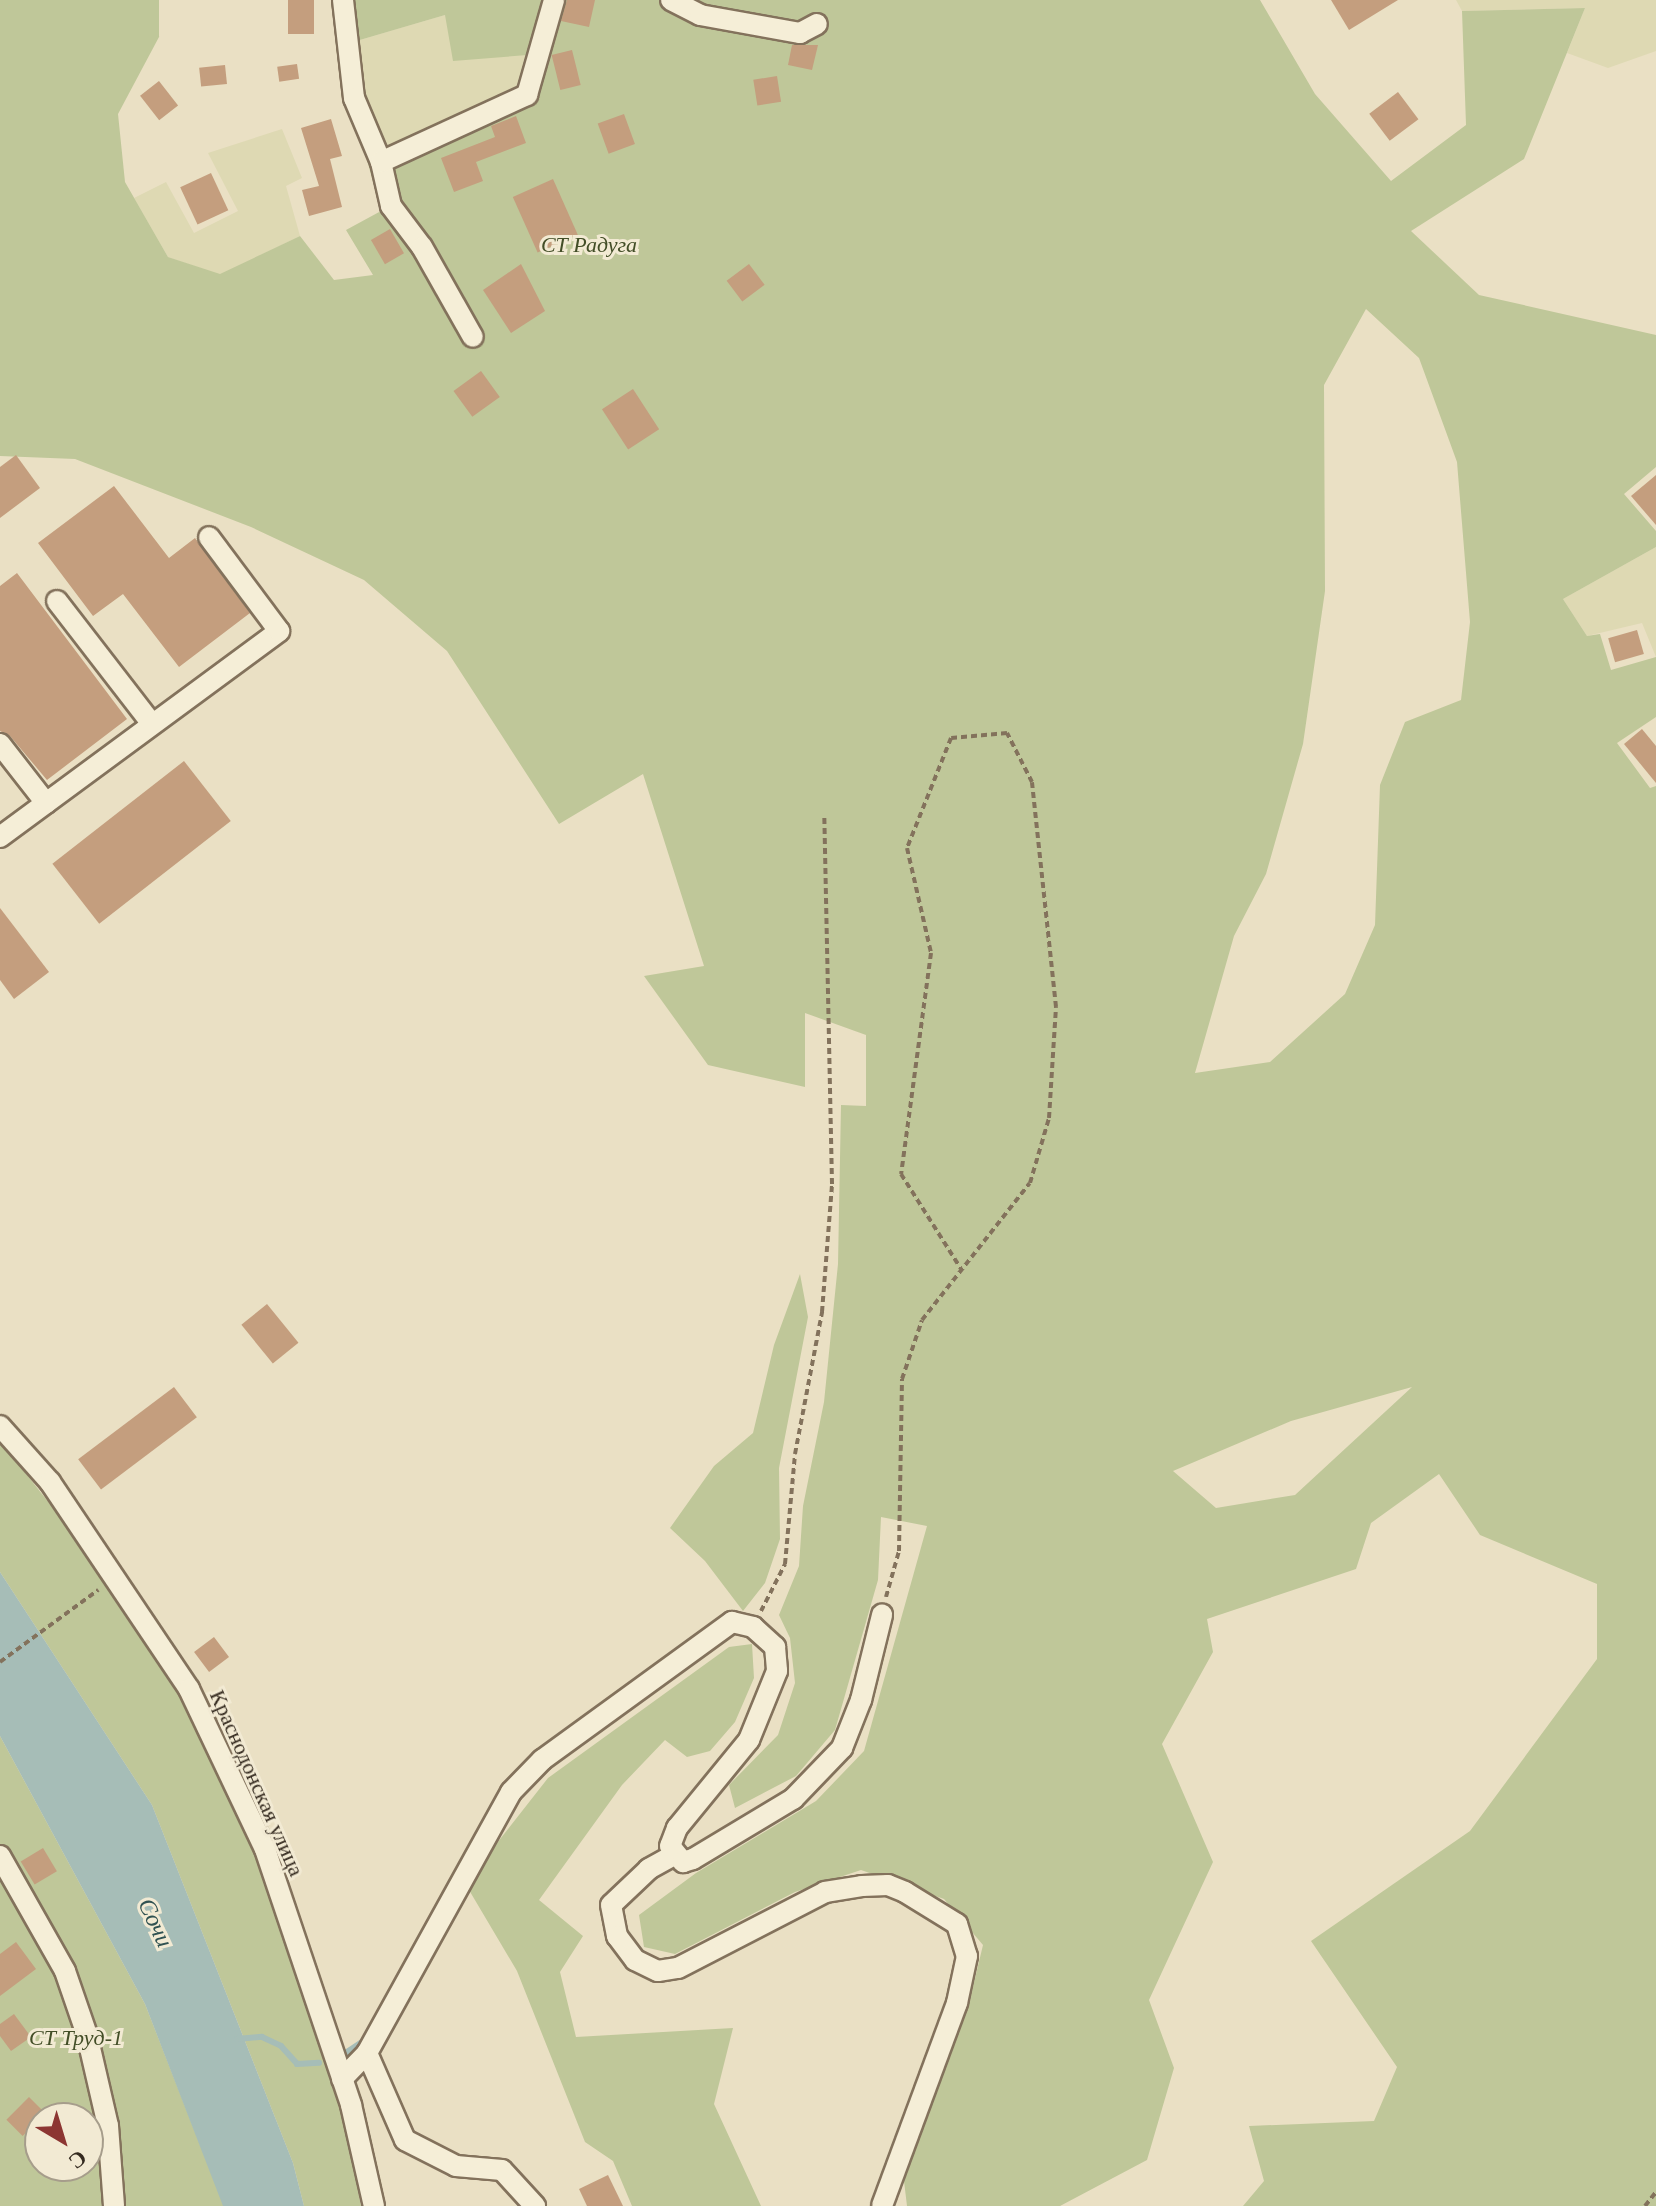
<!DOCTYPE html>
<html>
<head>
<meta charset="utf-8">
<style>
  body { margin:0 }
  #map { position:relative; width:1656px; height:2206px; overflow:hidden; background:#eae0c4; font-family:"Times New Roman",serif }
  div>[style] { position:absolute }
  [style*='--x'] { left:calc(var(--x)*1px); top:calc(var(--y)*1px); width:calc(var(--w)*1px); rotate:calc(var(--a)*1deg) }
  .farmland>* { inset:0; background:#ded9b3 }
  .green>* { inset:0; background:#bfc799 }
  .water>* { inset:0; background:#a6bdb7 }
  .stream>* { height:6px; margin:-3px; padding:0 3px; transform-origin:3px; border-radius:3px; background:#a6bdb7 }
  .building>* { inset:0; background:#c49e7e; transform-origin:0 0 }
  .path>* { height:4px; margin-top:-2px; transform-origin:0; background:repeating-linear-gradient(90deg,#83725c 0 6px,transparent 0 10px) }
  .roads { filter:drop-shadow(2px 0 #83725c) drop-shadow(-2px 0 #83725c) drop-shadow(0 2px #83725c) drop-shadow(0 -2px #83725c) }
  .minor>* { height:20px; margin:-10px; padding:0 10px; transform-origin:10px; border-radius:10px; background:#f5eed7 }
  span { translate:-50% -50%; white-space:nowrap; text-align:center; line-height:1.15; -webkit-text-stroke:6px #f2ead3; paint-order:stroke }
  .park-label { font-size:22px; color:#434e27; font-style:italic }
  .street-label { font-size:22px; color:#342a1f }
  .water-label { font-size:24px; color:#305252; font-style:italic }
  .north { position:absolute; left:24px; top:2102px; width:80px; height:80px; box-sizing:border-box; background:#f2ead3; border:2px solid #a69d8b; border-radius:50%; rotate:142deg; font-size:22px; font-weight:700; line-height:32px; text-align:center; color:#342a1f }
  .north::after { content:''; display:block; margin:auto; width:28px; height:36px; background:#8c3632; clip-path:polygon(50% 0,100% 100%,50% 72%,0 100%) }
</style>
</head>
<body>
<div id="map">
  <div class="farmland">
    <div style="clip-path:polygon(1456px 0,1656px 0,1656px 51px,1608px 68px,1567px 53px,1585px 8px,1462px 11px)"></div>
    <div style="clip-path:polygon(445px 15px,527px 55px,521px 83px,505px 99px,385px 151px,360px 92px,353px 42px)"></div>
    <div style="clip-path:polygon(282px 129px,302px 178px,286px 186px,300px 236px,220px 275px,168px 257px,134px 198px,166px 182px,194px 233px,238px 211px,208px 153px)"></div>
    <div style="clip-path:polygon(1656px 547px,1656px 657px,1642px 623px,1587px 636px,1563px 599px)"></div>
  </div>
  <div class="green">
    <div style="clip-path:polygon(evenodd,0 0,159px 0,159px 37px,118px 114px,125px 182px,168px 257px,220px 274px,300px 236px,334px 280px,373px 275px,346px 230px,381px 211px,367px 160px,505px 99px,521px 83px,527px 55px,453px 61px,445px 15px,353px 42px,348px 0,1260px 0,1315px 94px,1391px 181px,1466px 125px,1462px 11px,1585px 8px,1524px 159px,1411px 231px,1479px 295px,1656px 335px,1656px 467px,1624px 494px,1656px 531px,1656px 547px,1563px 599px,1587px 636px,1600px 634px,1611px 670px,1656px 657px,1656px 717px,1617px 743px,1650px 788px,1656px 786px,1656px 2206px,1243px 2206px,1264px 2181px,1249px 2126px,1374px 2121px,1397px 2067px,1311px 1941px,1470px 1831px,1597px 1659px,1597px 1584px,1480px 1535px,1439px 1474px,1371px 1523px,1356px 1569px,1207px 1619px,1213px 1652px,1162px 1744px,1213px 1862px,1149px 2000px,1174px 2068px,1147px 2160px,1060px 2206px,907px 2206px,904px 2181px,970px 1999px,983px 1945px,944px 1899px,861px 1870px,795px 1892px,675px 1954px,644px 1947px,639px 1915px,696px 1873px,816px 1801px,864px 1751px,927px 1526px,881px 1517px,878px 1580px,835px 1730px,796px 1776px,735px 1808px,729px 1785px,778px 1735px,795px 1683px,790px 1638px,779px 1615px,799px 1566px,803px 1506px,824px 1402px,838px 1264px,841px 1105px,866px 1106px,866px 1035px,805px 1013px,805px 1087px,708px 1065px,644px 976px,704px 966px,643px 774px,559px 824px,447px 651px,364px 580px,251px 527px,75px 459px,0 456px,0 0,1366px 309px,1419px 358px,1457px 462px,1470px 622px,1461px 700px,1405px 722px,1380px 785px,1375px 925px,1345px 994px,1270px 1062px,1195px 1073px,1234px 936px,1266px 874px,1303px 744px,1325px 591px,1324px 385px,1366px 309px,0 0,1412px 1387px,1295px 1495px,1216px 1508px,1173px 1471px,1291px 1421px,1412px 1387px)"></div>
    <div style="clip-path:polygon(800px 1274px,808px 1317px,779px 1468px,780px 1539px,765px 1583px,743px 1611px,705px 1561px,670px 1528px,714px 1466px,753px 1433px,774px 1345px)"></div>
    <div style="clip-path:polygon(0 1441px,84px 1547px,180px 1691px,256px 1857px,346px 2123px,361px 2206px,304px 2206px,293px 2163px,152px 1805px,0 1572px)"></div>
    <div style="clip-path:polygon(752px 1644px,754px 1678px,735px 1722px,710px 1751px,687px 1757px,665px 1740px,622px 1785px,539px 1900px,583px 1936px,560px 1972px,576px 2037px,733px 2028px,714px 2104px,761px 2206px,632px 2206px,613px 2161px,585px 2142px,517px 1971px,469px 1890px,497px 1843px,548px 1778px,729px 1647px)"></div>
    <div style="clip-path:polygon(evenodd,0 1736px,145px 2004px,224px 2206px,0 2206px,0 1736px,40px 2118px,88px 2118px,88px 2166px,40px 2166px,40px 2118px)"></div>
  </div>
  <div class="water">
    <div style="clip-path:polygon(0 1572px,152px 1805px,293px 2163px,304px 2206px,223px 2206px,145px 2004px,0 1736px)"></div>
  </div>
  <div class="stream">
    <div style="--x:237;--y:2039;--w:25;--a:-5"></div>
    <div style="--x:262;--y:2037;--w:21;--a:25"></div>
    <div style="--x:281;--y:2046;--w:24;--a:48"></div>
    <div style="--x:297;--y:2064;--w:22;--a:-3"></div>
    <div style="--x:347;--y:2052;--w:23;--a:-34"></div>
  </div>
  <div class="building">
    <div style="left:288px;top:0;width:26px;height:34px"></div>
    <div style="clip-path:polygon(567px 0,595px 0,589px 27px,561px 21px)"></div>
    <div style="clip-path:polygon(1331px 0,1398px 0,1349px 30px)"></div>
    <div style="clip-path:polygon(792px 45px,818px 45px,812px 70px,788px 65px)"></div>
    <div style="left:572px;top:50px;width:36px;height:21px;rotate:76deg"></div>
    <div style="left:297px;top:64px;width:15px;height:20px;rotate:82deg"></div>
    <div style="left:225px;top:65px;width:19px;height:26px;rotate:84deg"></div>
    <div style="left:777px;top:76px;width:26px;height:24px;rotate:81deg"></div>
    <div style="left:159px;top:81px;width:31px;height:24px;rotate:52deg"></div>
    <div style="left:1398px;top:92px;width:34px;height:36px;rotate:53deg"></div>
    <div style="left:624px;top:114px;width:32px;height:28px;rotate:70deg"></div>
    <div style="clip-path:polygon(516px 116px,526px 143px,476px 162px,483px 181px,454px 192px,441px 158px,495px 137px,491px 126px)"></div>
    <div style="clip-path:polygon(331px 119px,342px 156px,330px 159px,342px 207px,309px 216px,302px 190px,319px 186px,301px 128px)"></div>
    <div style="left:211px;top:173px;width:41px;height:34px;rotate:65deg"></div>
    <div style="left:553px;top:179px;width:61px;height:44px;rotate:66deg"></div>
    <div style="left:390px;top:229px;width:28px;height:22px;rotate:60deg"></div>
    <div style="clip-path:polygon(521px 264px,545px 311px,511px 333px,483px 290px)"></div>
    <div style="left:749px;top:264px;width:26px;height:28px;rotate:53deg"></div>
    <div style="left:481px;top:371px;width:32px;height:34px;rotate:54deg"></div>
    <div style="left:633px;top:389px;width:48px;height:37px;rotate:57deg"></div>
    <div style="clip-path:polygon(16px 455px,40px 488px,0 518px,0 467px)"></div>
    <div style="clip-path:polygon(1656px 475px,1656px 525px,1631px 496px)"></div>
    <div style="clip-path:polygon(114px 486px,169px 558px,195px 538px,250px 613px,179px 667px,123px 594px,93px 616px,38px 543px)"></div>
    <div style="clip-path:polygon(17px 573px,127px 719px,47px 780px,10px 736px,0 731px,0 586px)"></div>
    <div style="left:1637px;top:630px;width:25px;height:30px;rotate:74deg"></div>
    <div style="clip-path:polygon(1642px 729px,1656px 746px,1656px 783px,1624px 744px)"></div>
    <div style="left:184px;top:761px;width:76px;height:167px;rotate:52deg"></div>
    <div style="clip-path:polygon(0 908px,49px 972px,14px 999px,0 980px)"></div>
    <div style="left:267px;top:1304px;width:50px;height:33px;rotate:51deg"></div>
    <div style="left:174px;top:1387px;width:38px;height:120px;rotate:53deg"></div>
    <div style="left:214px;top:1637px;width:25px;height:25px;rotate:53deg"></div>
    <div style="left:43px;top:1848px;width:27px;height:26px;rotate:59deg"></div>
    <div style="clip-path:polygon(16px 1942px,36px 1969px,0 1996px,0 1954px)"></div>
    <div style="clip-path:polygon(14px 2014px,31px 2037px,11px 2051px,0 2036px,0 2024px)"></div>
    <div style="left:29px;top:2097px;width:23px;height:32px;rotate:45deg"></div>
    <div style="clip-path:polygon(608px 2175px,623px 2206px,587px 2206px,579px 2189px)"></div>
  </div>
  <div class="path">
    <div style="--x:886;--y:1597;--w:48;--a:-74.2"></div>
    <div style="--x:899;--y:1551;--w:172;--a:-89"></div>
    <div style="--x:902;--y:1379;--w:62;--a:-71.3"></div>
    <div style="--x:922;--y:1320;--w:174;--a:-51.8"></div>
    <div style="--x:1030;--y:1183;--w:68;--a:-73.7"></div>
    <div style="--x:1049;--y:1118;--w:111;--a:-86.4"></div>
    <div style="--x:1056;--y:1007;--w:226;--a:-96.1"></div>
    <div style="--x:1032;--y:782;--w:55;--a:-117"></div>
    <div style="--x:1007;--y:733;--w:56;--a:174.9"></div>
    <div style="--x:951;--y:738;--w:118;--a:111.8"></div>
    <div style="--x:907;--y:848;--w:108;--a:77.1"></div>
    <div style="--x:931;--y:953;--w:223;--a:97.7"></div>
    <div style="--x:901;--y:1174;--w:112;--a:57.7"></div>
    <div style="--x:761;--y:1611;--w:53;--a:-62.9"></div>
    <div style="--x:785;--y:1564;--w:110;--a:-84.8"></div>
    <div style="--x:795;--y:1454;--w:145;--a:-79.2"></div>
    <div style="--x:822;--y:1312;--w:128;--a:-85.5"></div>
    <div style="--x:832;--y:1184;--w:370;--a:-91.2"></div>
    <div style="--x:0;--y:1662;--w:122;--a:-36.3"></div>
    <div style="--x:1645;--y:2206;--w:18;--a:-52"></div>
  </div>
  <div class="roads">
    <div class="minor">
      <div style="--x:343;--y:0;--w:99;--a:83.6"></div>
      <div style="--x:354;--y:98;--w:69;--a:67.1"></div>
      <div style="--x:381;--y:162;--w:45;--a:77.2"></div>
      <div style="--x:391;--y:206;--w:51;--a:52.9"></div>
      <div style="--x:422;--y:247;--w:103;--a:60.5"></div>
      <div style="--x:671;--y:0;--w:33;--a:27"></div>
      <div style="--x:700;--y:15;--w:102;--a:10.2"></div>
      <div style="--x:800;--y:33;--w:19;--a:-28"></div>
      <div style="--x:381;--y:162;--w:161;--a:-24.7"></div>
      <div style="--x:527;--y:95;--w:99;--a:-74.1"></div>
      <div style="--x:57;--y:601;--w:155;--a:52.3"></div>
      <div style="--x:0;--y:744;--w:75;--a:52.1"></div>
      <div style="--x:0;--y:837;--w:347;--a:-36.4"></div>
      <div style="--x:279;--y:631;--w:117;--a:-126.7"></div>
      <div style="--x:0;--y:1426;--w:75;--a:48.2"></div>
      <div style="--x:50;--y:1482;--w:249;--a:56.1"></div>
      <div style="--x:189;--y:1689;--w:177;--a:64.6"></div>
      <div style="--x:265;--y:1849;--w:270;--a:71.4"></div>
      <div style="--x:351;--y:2105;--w:104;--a:77.2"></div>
      <div style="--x:674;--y:1855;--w:29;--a:151"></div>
      <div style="--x:649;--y:1869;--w:52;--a:136.5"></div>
      <div style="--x:611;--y:1905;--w:32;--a:79"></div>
      <div style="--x:617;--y:1936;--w:30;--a:53"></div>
      <div style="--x:635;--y:1960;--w:25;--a:26"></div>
      <div style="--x:658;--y:1971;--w:20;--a:-9"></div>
      <div style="--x:678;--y:1968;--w:165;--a:-27.3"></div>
      <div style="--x:825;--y:1892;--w:37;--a:-9"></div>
      <div style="--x:862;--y:1886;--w:26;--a:-2"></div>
      <div style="--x:888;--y:1885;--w:18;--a:22"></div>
      <div style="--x:905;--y:1892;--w:61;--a:31.6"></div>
      <div style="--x:957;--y:1924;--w:34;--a:73"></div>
      <div style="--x:967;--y:1956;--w:48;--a:102"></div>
      <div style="--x:957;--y:2003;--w:216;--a:110.3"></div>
      <div style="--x:0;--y:1856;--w:132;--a:60.5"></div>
      <div style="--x:65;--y:1971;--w:68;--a:71"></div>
      <div style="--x:87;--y:2035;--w:93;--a:77"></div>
      <div style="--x:108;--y:2126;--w:80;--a:85.7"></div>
      <div style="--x:367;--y:2053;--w:95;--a:66.4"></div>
      <div style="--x:405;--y:2140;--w:57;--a:27"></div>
      <div style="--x:456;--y:2166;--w:46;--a:5"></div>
      <div style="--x:502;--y:2170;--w:49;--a:47.5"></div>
      <div style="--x:342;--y:2079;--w:36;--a:-46"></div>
      <div style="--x:367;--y:2053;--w:298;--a:-61.1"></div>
      <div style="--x:511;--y:1792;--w:45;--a:-45.9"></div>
      <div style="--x:542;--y:1760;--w:235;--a:-36"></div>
      <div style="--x:732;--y:1622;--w:22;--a:13"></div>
      <div style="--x:753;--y:1627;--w:30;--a:42"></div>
      <div style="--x:775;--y:1647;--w:24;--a:85"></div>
      <div style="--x:777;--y:1671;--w:74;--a:112.1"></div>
      <div style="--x:749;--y:1740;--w:114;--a:129.3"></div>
      <div style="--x:677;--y:1828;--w:19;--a:111"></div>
      <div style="--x:670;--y:1846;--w:21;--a:51"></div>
      <div style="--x:683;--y:1862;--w:10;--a:-17"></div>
      <div style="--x:693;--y:1859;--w:117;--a:-31"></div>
      <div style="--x:793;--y:1799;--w:71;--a:-46.1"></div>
      <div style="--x:842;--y:1748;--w:52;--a:-68.4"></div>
      <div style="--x:861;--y:1700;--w:88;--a:-76.1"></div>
    </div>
  </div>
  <div class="park-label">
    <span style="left:589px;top:245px">СТ Радуга</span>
    <span style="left:76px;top:2038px">СТ Труд-1</span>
  </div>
  <div class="street-label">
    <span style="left:257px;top:1783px;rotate:66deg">Краснодонская улица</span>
  </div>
  <div class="water-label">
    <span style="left:155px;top:1923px;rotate:65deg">Сочи</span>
  </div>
  <div class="north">С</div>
</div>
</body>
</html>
